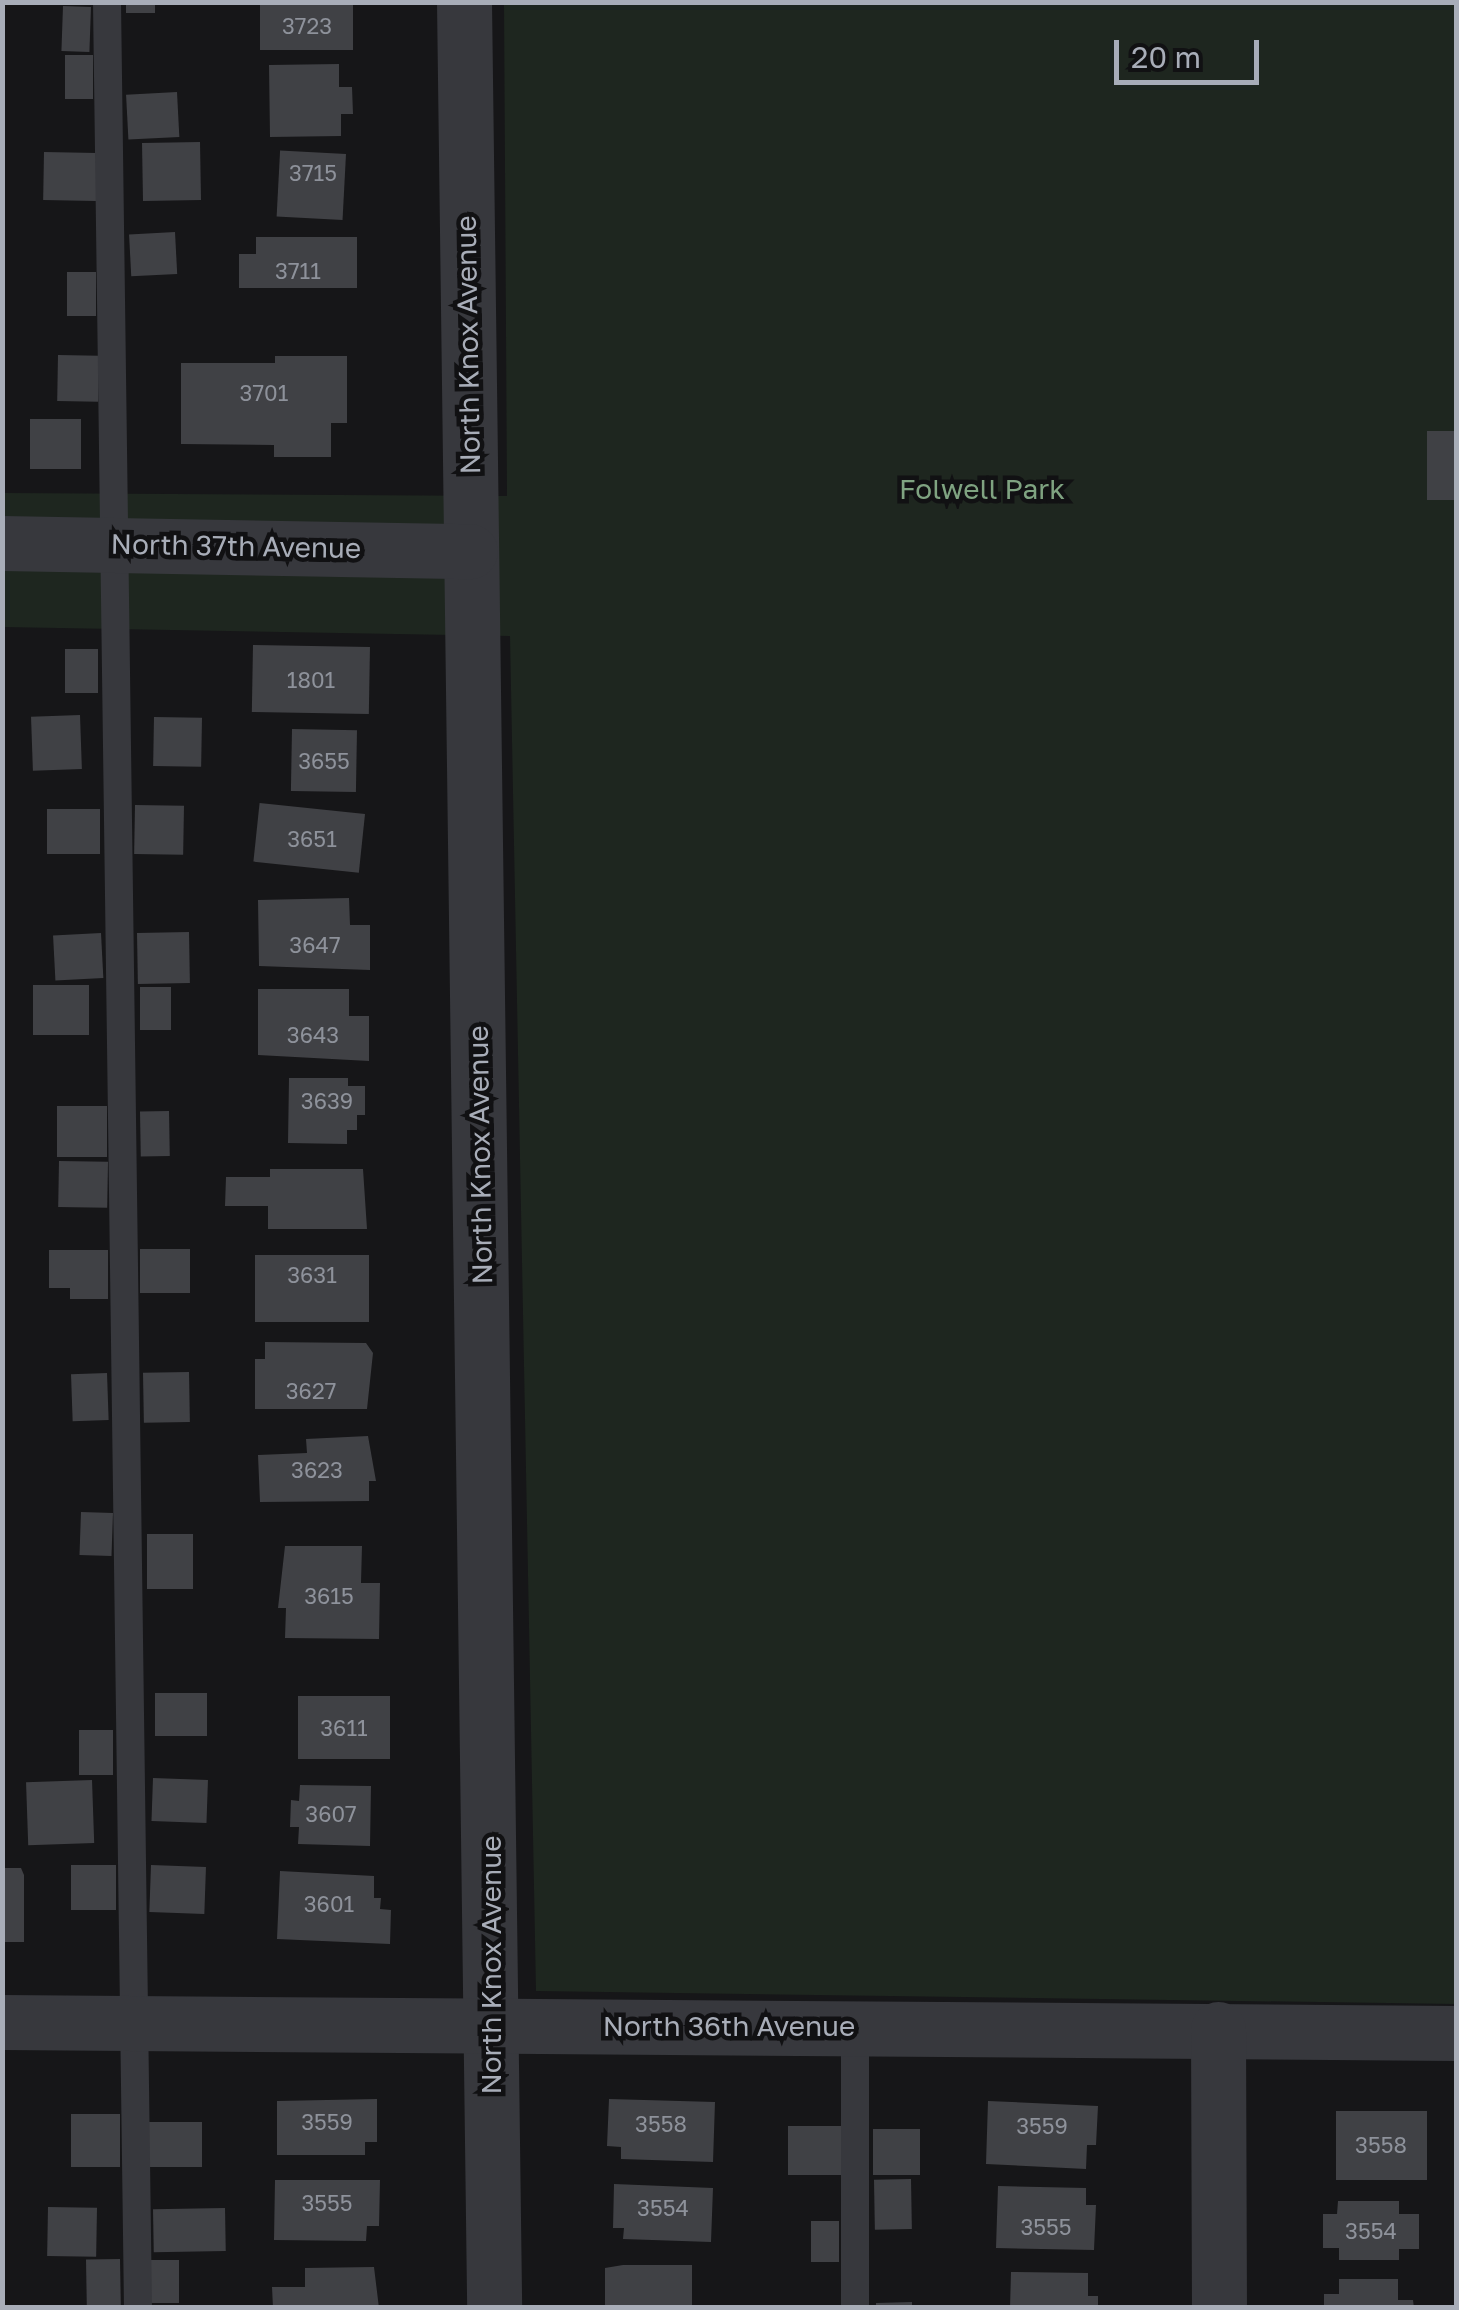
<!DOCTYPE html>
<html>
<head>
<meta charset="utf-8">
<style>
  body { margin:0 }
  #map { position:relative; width:1459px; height:2310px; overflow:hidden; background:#161618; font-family:"Golos Text",sans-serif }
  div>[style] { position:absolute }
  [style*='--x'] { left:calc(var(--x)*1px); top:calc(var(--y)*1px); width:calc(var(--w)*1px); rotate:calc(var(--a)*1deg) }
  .green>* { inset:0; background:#1e261f }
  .building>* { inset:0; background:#404145; transform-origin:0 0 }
  .lane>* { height:28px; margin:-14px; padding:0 14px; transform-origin:14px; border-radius:14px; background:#37383d }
  .street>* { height:55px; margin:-27.5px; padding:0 27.5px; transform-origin:27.5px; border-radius:27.5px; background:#37383d }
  span { translate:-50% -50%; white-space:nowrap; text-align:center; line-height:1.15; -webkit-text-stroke:9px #111113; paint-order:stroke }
  .number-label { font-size:22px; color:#8e929b }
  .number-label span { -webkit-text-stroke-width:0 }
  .street-label { font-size:28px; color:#a8adb8 }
  .park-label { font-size:28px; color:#7fa381 }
  .frame { position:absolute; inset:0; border:5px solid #a8adb8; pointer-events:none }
  .scale { position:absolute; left:1114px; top:40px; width:145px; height:45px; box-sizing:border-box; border:5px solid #a8adb8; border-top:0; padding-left:12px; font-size:30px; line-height:35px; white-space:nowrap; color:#a8adb8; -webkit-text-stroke:8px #111113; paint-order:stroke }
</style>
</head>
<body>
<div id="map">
  <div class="green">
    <div style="clip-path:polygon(504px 3px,1456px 3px,1456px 2004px,536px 1991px,510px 636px,3px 627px,3px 493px,507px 496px)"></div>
  </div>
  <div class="building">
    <div style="left:126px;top:2px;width:29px;height:11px"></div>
    <div style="left:260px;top:2px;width:93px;height:48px"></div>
    <div style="left:63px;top:6px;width:28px;height:45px;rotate:2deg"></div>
    <div style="left:65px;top:55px;width:28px;height:44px"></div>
    <div style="clip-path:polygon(339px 64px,339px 87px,352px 87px,353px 114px,341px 114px,341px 136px,270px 137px,269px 65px)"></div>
    <div style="left:177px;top:92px;width:45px;height:51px;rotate:87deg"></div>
    <div style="left:200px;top:142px;width:58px;height:58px;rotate:89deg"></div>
    <div style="left:44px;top:152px;width:53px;height:48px;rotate:1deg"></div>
    <div style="left:346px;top:154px;width:66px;height:66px;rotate:93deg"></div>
    <div style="left:175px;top:232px;width:42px;height:46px;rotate:87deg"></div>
    <div style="clip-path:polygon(256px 237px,357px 237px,357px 288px,239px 288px,239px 254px,256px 254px)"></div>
    <div style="left:67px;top:272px;width:29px;height:44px"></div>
    <div style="left:58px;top:355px;width:41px;height:46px;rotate:1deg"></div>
    <div style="clip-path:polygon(275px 356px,347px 356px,347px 423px,331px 423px,331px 457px,274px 457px,274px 445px,181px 444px,181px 363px,275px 363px)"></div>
    <div style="left:30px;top:419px;width:51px;height:50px"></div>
    <div style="left:1456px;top:431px;width:69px;height:29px;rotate:90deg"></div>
    <div style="left:253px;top:645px;width:117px;height:67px;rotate:1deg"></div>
    <div style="left:65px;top:649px;width:33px;height:44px"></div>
    <div style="left:80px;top:715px;width:54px;height:49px;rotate:88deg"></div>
    <div style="left:154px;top:717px;width:48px;height:49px;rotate:1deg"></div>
    <div style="left:292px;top:729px;width:65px;height:62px;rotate:1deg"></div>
    <div style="left:135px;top:805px;width:49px;height:49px;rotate:1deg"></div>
    <div style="left:47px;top:809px;width:53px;height:45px"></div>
    <div style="left:365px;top:814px;width:59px;height:106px;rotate:96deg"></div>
    <div style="clip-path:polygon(349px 898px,350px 925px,370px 925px,370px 970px,259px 966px,258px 900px)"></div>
    <div style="left:189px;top:932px;width:51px;height:52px;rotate:89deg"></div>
    <div style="left:101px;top:933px;width:45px;height:48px;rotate:87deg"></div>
    <div style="left:33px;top:985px;width:56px;height:50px"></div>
    <div style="left:140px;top:987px;width:31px;height:43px"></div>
    <div style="clip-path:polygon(258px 989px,349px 989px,349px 1016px,369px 1016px,369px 1061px,258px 1055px)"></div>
    <div style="clip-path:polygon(289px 1078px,348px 1078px,348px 1086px,365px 1086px,365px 1115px,357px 1115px,357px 1130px,347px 1130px,347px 1144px,288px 1143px)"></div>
    <div style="left:107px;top:1106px;width:51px;height:50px;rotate:90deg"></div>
    <div style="left:169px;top:1111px;width:45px;height:29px;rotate:89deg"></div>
    <div style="left:59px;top:1161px;width:49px;height:46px;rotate:1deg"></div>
    <div style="clip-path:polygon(270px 1169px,363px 1169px,367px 1229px,268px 1229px,268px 1206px,225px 1206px,226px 1177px,270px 1177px)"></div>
    <div style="left:140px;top:1249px;width:50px;height:44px"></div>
    <div style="clip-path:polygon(49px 1250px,108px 1250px,108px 1299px,70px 1299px,70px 1288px,49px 1288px)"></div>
    <div style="left:255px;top:1255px;width:114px;height:67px"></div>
    <div style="clip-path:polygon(265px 1342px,366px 1343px,373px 1353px,367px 1409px,255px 1409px,255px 1359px,265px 1359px)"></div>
    <div style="left:189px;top:1372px;width:50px;height:46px;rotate:89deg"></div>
    <div style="left:107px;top:1373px;width:47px;height:36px;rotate:88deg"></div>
    <div style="clip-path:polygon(368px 1436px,376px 1481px,369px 1481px,369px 1501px,260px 1502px,258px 1455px,307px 1453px,306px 1439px)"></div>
    <div style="left:81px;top:1512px;width:32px;height:43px;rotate:2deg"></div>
    <div style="left:147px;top:1534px;width:46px;height:55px"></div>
    <div style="clip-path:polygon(285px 1546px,362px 1546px,361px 1583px,380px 1583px,379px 1639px,285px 1638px,286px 1608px,278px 1608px)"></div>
    <div style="left:155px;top:1693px;width:52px;height:43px"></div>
    <div style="left:390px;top:1696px;width:63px;height:92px;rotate:90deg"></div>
    <div style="left:113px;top:1730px;width:45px;height:34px;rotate:90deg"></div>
    <div style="left:153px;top:1778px;width:55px;height:43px;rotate:2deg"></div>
    <div style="left:92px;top:1780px;width:63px;height:66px;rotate:88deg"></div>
    <div style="clip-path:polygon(300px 1785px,371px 1786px,370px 1846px,298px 1844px,299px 1827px,290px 1827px,291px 1800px,299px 1801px)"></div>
    <div style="left:71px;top:1865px;width:45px;height:45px"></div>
    <div style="left:151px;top:1865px;width:55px;height:47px;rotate:2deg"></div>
    <div style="clip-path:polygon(2px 1868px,21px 1868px,24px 1875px,24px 1942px,2px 1942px)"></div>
    <div style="clip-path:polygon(280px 1871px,374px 1876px,374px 1898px,381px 1898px,380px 1909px,391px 1910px,390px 1944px,277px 1939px)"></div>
    <div style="clip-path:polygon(377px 2099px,377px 2142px,365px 2142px,365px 2155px,277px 2155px,277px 2101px)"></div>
    <div style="clip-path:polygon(609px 2099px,715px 2102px,713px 2162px,621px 2159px,621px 2147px,607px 2146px)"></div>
    <div style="clip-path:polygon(988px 2101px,1098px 2106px,1096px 2145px,1087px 2145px,1086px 2169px,986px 2164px)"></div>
    <div style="left:1336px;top:2111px;width:91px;height:69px"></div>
    <div style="left:71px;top:2114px;width:49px;height:53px"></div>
    <div style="left:149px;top:2122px;width:53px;height:45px"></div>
    <div style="left:788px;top:2126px;width:53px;height:49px"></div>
    <div style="left:873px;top:2129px;width:47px;height:46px"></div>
    <div style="left:911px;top:2179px;width:50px;height:37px;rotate:89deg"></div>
    <div style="clip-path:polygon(275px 2180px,380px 2180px,379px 2226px,367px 2226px,366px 2241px,274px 2240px)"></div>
    <div style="clip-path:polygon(614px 2184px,713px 2188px,711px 2242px,623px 2239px,624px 2228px,613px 2228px)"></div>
    <div style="clip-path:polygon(998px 2186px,1086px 2188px,1086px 2205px,1096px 2205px,1094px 2250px,996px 2248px)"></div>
    <div style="clip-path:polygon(1338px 2201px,1399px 2201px,1399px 2214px,1419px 2214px,1419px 2249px,1399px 2249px,1399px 2260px,1339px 2260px,1339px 2248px,1323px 2248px,1323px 2214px,1337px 2214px)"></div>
    <div style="left:48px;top:2207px;width:49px;height:49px;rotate:1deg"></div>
    <div style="left:225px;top:2208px;width:43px;height:72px;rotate:89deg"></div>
    <div style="left:811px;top:2221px;width:28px;height:41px"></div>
    <div style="left:120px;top:2259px;width:46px;height:34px;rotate:89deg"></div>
    <div style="left:149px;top:2260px;width:30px;height:43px"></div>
    <div style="clip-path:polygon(623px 2265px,692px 2265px,692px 2308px,605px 2308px,605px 2268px)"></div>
    <div style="clip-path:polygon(374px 2267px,379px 2308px,273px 2308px,272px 2287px,305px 2287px,305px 2268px)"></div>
    <div style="clip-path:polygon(1011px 2272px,1088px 2273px,1088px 2296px,1098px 2296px,1098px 2308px,1010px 2308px)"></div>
    <div style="clip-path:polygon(1339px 2279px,1398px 2279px,1398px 2300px,1413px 2300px,1414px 2308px,1324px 2308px,1324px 2294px,1339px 2294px)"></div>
    <div style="clip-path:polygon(912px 2302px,912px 2308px,876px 2308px,876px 2303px)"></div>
  </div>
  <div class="lane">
    <div style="--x:107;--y:2;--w:2306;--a:89.23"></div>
    <div style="--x:855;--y:2026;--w:282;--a:90"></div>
  </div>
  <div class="street">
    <div style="--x:464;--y:2;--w:2306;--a:89.25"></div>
    <div style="--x:2;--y:543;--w:468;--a:1"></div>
    <div style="--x:2;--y:2022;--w:1454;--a:0.43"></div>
    <div style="--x:1218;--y:2029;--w:279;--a:89.8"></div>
  </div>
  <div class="number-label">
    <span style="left:307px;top:26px">3723</span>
    <span style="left:313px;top:173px">3715</span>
    <span style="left:298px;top:271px">3711</span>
    <span style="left:264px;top:393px">3701</span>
    <span style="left:311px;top:680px">1801</span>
    <span style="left:324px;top:761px">3655</span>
    <span style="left:312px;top:839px">3651</span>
    <span style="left:315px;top:945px">3647</span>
    <span style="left:313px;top:1035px">3643</span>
    <span style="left:327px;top:1101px">3639</span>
    <span style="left:312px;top:1275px">3631</span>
    <span style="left:311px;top:1391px">3627</span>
    <span style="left:317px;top:1470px">3623</span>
    <span style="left:329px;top:1596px">3615</span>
    <span style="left:344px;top:1728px">3611</span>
    <span style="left:331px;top:1814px">3607</span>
    <span style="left:329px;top:1904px">3601</span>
    <span style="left:327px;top:2122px">3559</span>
    <span style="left:661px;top:2124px">3558</span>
    <span style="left:1042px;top:2126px">3559</span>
    <span style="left:1381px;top:2145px">3558</span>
    <span style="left:327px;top:2203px">3555</span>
    <span style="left:663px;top:2208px">3554</span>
    <span style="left:1046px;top:2227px">3555</span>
    <span style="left:1371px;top:2231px">3554</span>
  </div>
  <div class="street-label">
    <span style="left:468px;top:345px;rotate:-91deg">North Knox Avenue</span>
    <span style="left:236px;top:546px;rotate:1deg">North 37th Avenue</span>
    <span style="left:480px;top:1155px;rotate:-91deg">North Knox Avenue</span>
    <span style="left:491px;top:1965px;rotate:-90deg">North Knox Avenue</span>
    <span style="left:729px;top:2026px">North 36th Avenue</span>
  </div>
  <div class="park-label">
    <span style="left:982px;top:489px">Folwell Park</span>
  </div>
  <div class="frame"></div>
  <div class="scale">20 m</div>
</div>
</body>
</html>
